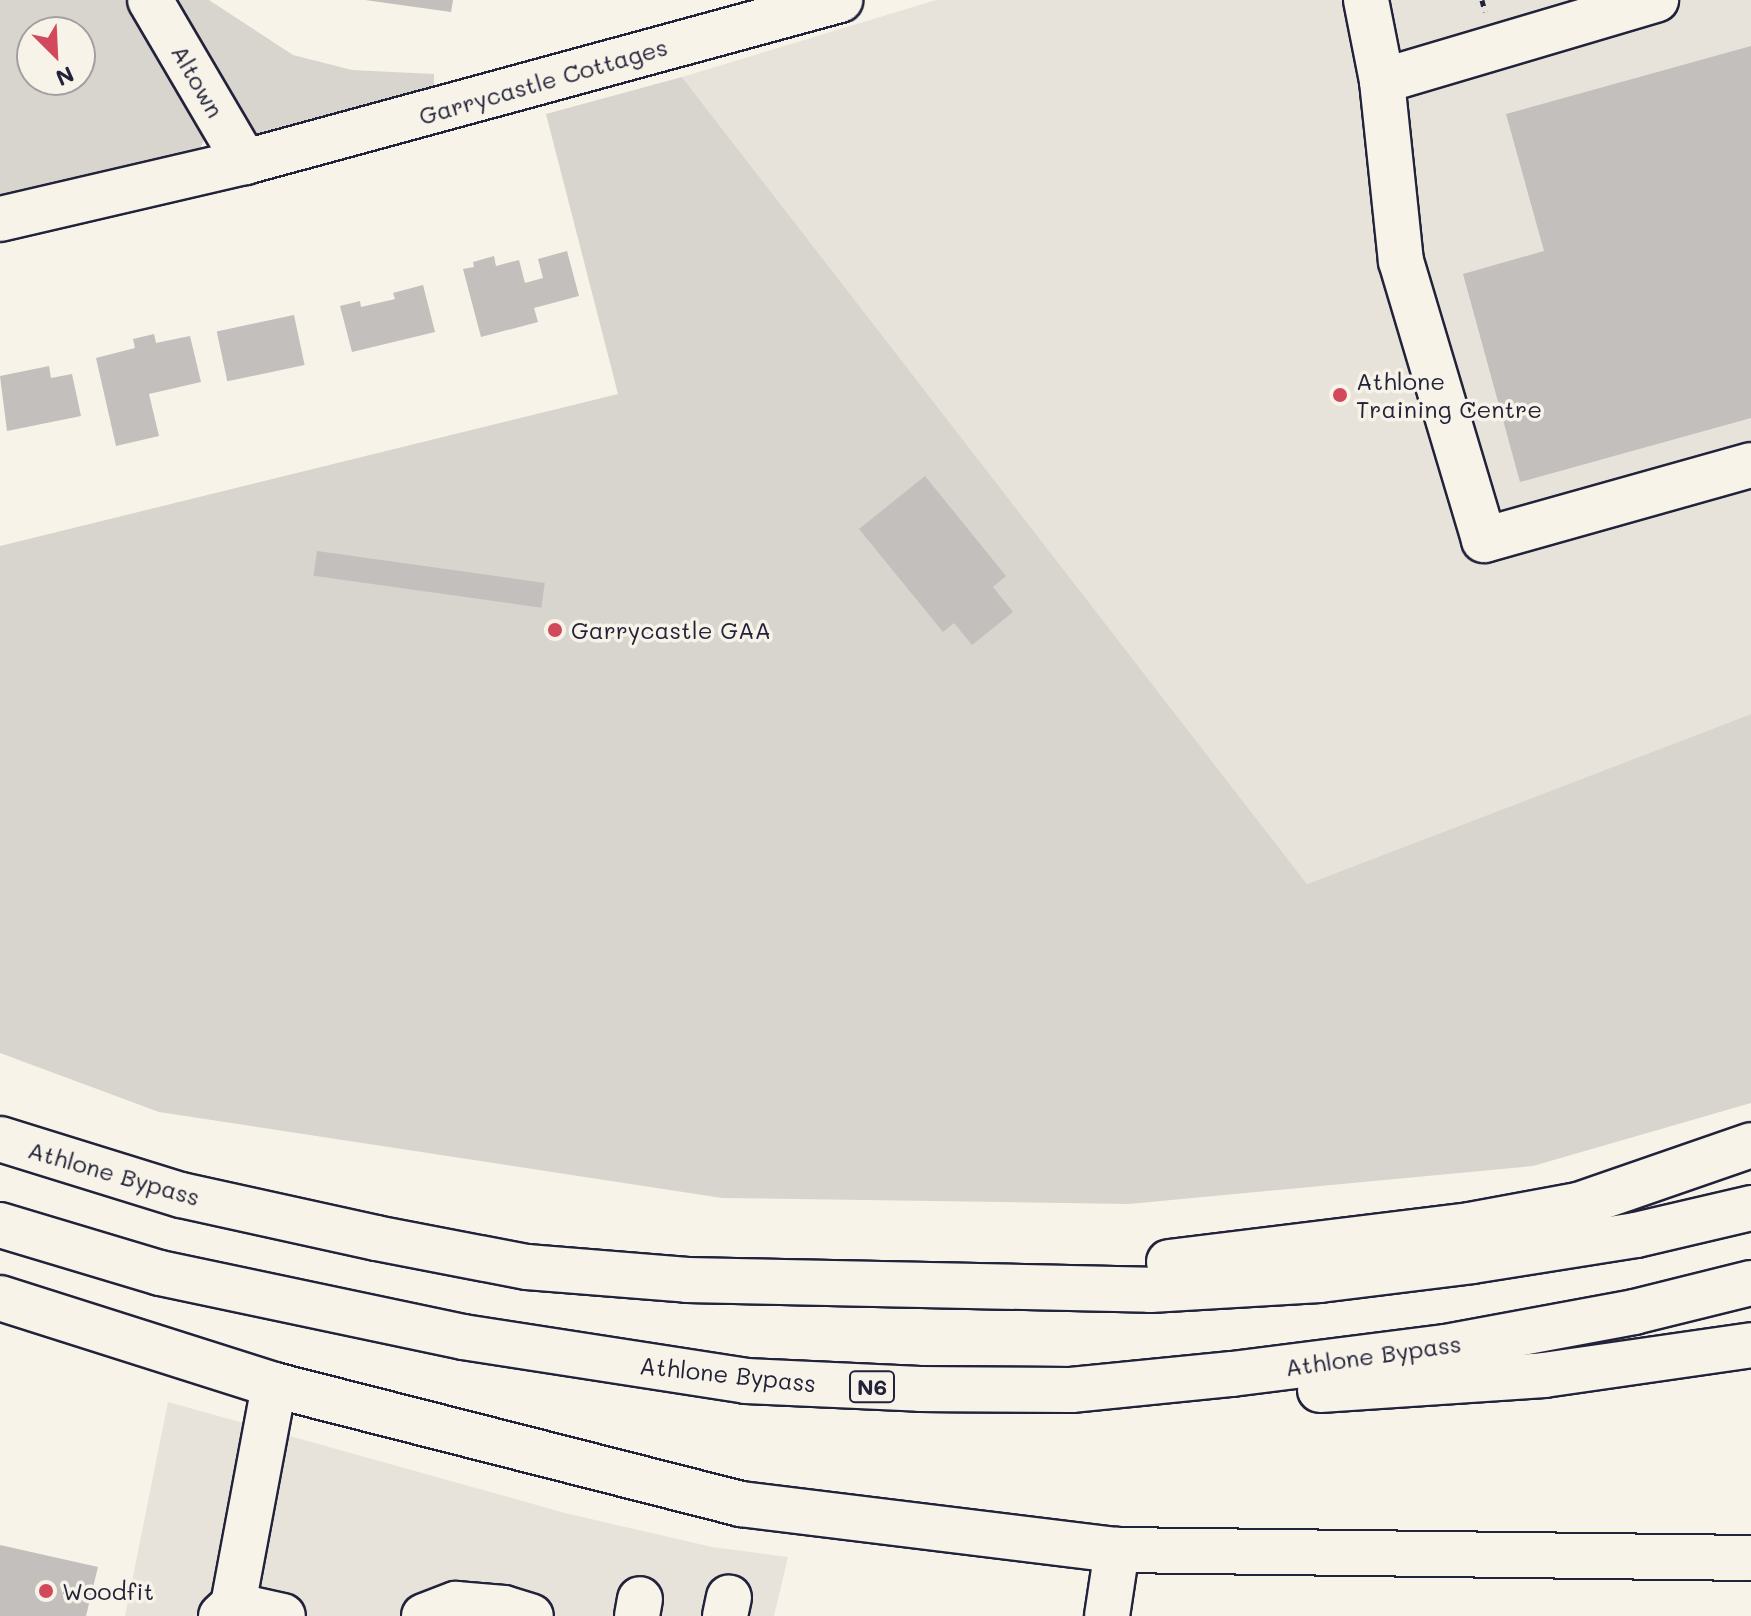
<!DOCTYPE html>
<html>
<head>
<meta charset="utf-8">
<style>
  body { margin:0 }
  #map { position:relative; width:1751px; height:1616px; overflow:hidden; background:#f7f3e8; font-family:Mali,sans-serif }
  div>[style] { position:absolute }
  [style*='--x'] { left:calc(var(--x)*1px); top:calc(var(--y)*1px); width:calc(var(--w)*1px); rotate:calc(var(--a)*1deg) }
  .built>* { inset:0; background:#e7e3db }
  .green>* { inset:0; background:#d8d5cf }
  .building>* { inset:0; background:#c2bfbd; transform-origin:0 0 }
  .path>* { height:5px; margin-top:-2.5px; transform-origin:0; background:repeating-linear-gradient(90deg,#22223b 0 6px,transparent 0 12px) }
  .roads { filter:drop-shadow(2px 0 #22223b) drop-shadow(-2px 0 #22223b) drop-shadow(0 2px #22223b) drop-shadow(0 -2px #22223b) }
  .minor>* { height:44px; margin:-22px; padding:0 22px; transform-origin:22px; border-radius:22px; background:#f7f3e8 }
  .highway>* { height:44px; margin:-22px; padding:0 22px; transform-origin:22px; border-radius:22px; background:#f7f3e8 }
  .dots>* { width:22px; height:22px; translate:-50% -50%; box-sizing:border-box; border:4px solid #f7f3e8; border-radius:50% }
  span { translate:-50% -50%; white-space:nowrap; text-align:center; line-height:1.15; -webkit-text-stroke:7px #f7f3e8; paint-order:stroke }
  .shield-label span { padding:2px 6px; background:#f7f3e8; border:2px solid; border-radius:6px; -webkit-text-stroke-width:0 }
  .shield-label { font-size:22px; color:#22223b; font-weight:700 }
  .street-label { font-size:24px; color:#22223b }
  .poi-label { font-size:24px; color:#22223b }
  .left { translate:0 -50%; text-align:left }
  .north { position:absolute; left:16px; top:16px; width:80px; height:80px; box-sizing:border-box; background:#f7f3e8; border:2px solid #a29fa3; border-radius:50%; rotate:156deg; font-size:22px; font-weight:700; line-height:32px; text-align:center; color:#22223b }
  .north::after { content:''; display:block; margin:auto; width:28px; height:36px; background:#d1495b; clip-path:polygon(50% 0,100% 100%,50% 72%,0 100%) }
</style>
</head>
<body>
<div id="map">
  <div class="built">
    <div style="clip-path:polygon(936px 0,1751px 0,1751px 714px,1307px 884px,682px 77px)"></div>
    <div style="clip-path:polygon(168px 1402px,565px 1513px,712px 1547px,788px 1557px,774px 1616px,125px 1616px)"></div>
  </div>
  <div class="green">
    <div style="clip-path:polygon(evenodd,0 0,137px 0,207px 133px,199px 151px,0 204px,0 0,32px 32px,80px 32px,80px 80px,32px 80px,32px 32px)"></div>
    <div style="clip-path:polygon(165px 0,209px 0,293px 55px,352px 70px,434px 74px,434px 93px,277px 136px,260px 134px,250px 130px)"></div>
    <div style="clip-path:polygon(682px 77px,1307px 884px,1751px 714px,1751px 1103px,1533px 1166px,1129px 1204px,722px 1198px,159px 1112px,0 1053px,0 546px,618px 394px,546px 114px)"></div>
  </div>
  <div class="building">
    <div style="clip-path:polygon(365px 0,453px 0,451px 12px)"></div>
    <div style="clip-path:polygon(1751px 46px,1751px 418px,1520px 482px,1463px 274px,1544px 251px,1506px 114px)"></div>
    <div style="clip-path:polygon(567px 251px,579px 296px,534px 308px,538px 322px,481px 337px,463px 269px,474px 267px,473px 262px,494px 256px,496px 266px,519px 260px,525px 283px,543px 278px,538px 259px)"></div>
    <div style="clip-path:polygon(423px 285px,435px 332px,352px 352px,340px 306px,360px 301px,361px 307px,395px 299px,393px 293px)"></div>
    <div style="left:294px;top:315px;width:51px;height:79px;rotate:78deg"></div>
    <div style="clip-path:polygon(154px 334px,156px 343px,190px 336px,201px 382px,149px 394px,159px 436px,116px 446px,96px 358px,135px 348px,133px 339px)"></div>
    <div style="clip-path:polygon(49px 366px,51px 378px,72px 374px,81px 416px,7px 431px,0 376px)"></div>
    <div style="clip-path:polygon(925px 476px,1006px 576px,993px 587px,1013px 612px,972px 645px,954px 623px,943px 632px,859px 529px)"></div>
    <div style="left:317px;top:551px;width:230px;height:25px;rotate:8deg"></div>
    <div style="clip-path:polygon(0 1545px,98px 1567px,86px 1616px,0 1616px)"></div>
  </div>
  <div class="path">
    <div style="--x:1482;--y:0;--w:12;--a:76"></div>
  </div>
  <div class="roads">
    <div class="minor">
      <div style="--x:150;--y:0;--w:188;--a:59.6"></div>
      <div style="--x:1366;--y:0;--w:83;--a:78.8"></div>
      <div style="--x:1382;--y:81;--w:286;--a:-16.5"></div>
      <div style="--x:1382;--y:81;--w:181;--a:84"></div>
      <div style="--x:1401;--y:261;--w:291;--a:73.4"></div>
      <div style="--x:1484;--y:540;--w:277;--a:-15.7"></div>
      <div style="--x:0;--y:219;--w:252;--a:-13.1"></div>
      <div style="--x:245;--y:162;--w:617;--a:-15.23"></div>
      <div style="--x:0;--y:1298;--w:287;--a:17.6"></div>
      <div style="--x:274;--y:1385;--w:482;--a:14.3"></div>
      <div style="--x:741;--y:1504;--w:379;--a:7"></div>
      <div style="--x:1117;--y:1550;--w:634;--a:0.72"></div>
      <div style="--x:233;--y:1605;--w:51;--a:12.4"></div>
      <div style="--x:221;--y:1616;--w:16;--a:-43"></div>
      <div style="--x:233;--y:1605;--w:224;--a:-79.4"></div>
      <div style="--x:424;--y:1616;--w:34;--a:-21"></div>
      <div style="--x:456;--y:1604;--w:48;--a:4.8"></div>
      <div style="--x:504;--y:1608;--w:28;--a:17"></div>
      <div style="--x:637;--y:1616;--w:17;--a:-80"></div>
      <div style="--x:725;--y:1616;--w:19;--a:-78"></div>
      <div style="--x:1107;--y:1616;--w:67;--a:-81.4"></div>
    </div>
    <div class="highway">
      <div style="--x:0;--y:1139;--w:189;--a:17.2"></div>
      <div style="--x:181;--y:1195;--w:200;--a:12.4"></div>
      <div style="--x:376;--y:1238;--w:154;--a:10.9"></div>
      <div style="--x:527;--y:1267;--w:161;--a:4.6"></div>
      <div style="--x:687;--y:1280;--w:463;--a:1.2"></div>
      <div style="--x:1150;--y:1290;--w:170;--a:-3.4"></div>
      <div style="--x:1320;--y:1280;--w:153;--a:-7.1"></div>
      <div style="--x:1472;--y:1261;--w:166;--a:-9"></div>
      <div style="--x:1636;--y:1235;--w:118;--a:-13.2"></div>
      <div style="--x:0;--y:1225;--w:167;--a:16.7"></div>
      <div style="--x:160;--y:1273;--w:310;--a:11.9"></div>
      <div style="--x:463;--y:1337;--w:286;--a:8.8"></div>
      <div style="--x:746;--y:1381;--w:174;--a:2.6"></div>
      <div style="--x:920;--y:1389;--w:151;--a:0.4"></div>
      <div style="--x:1071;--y:1390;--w:162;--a:-5.7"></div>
      <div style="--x:1232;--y:1374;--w:216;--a:-7.2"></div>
      <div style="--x:1446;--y:1347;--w:191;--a:-10.5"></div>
      <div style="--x:1634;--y:1312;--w:121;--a:-13.9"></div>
      <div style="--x:1169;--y:1262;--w:303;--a:-7"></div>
      <div style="--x:1470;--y:1225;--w:110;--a:-10.5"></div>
      <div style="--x:1578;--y:1205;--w:183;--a:-19.1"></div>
      <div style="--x:1320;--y:1390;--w:225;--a:-3.8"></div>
      <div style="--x:1544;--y:1375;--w:209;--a:-8.2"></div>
    </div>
  </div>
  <div class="dots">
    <div style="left:1340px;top:395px;background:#d1495b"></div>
    <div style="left:555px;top:630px;background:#d1495b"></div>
    <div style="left:46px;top:1591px;background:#d1495b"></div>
  </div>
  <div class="shield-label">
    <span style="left:872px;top:1387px">N6</span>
  </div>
  <div class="street-label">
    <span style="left:198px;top:81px;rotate:60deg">Altown</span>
    <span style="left:543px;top:81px;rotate:-16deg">Garrycastle Cottages</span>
    <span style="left:114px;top:1173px;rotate:16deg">Athlone Bypass</span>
    <span style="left:1373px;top:1355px;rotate:-8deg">Athlone Bypass</span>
    <span style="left:728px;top:1374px;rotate:6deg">Athlone Bypass</span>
  </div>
  <div class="poi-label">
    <span class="left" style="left:1356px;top:395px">Athlone<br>Training Centre</span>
    <span class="left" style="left:571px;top:630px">Garrycastle GAA</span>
    <span class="left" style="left:62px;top:1591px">Woodfit</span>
  </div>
  <div class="north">N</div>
</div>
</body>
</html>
